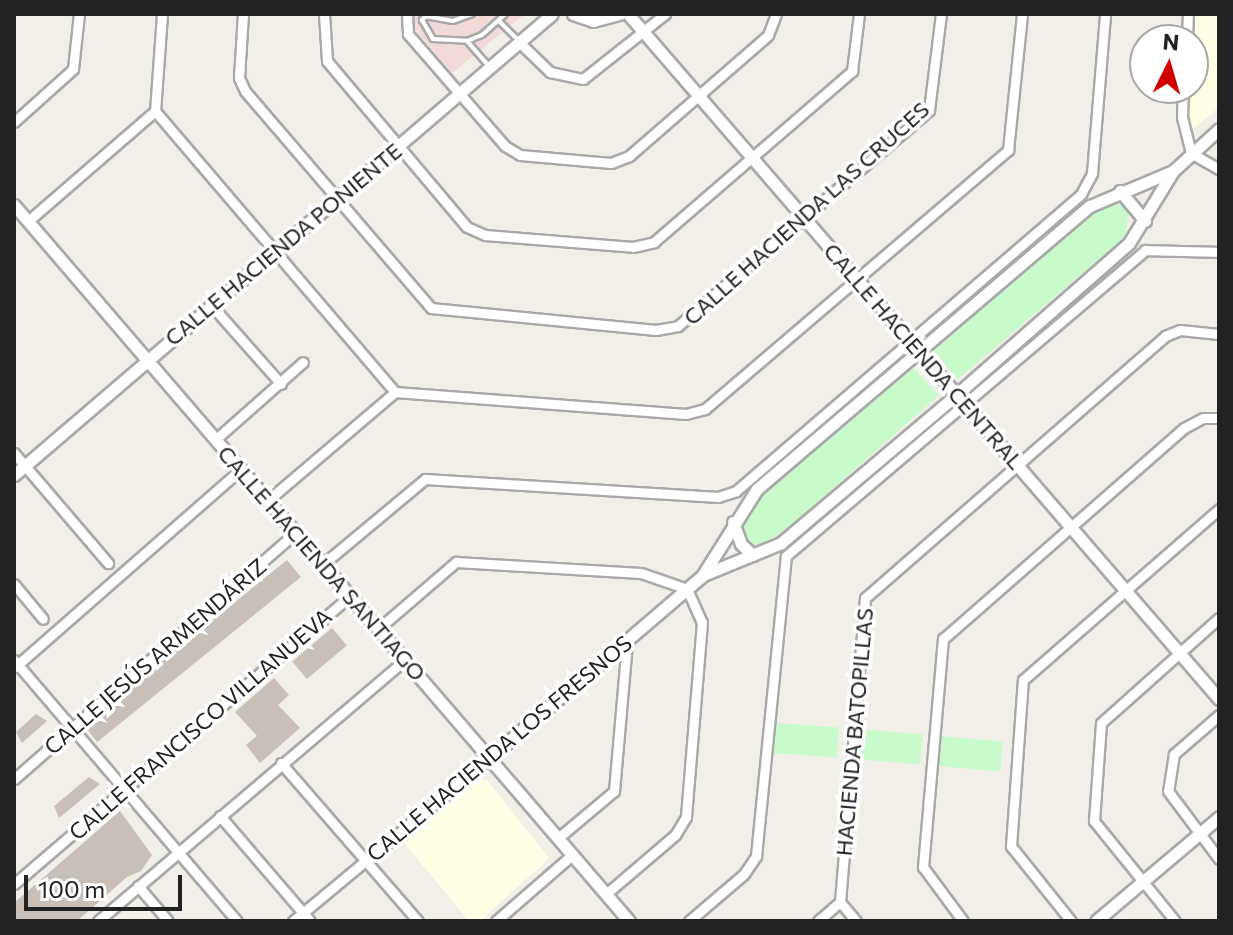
<!DOCTYPE html>
<html>
<head>
<meta charset="utf-8">
<style>
  body { margin:0 }
  #map { position:relative; width:1233px; height:935px; overflow:hidden; background:#f2efe9; font-family:Commissioner,sans-serif }
  div>[style] { position:absolute }
  [style*='--x'] { left:calc(var(--x)*1px); top:calc(var(--y)*1px); width:calc(var(--w)*1px); rotate:calc(var(--a)*1deg) }
  .commercial>* { inset:0; background:#f2dad9 }
  .education>* { inset:0; background:#ffffe5 }
  .park>* { inset:0; background:#c8facc; transform-origin:0 0 }
  .building>* { inset:0; background:#c7bfb8; transform-origin:0 0 }
  .roads { filter:drop-shadow(2px 0 #a9a9a9) drop-shadow(-2px 0 #a9a9a9) drop-shadow(0 2px #a9a9a9) drop-shadow(0 -2px #a9a9a9) }
  .service>* { height:4px; margin:-2px; padding:0 2px; transform-origin:2px; border-radius:2px; background:#fff }
  .minor>* { height:9px; margin:-4.5px; padding:0 4.5px; transform-origin:4.5px; border-radius:4.5px; background:#fff }
  .tertiary>* { height:11px; margin:-5.5px; padding:0 5.5px; transform-origin:5.5px; border-radius:5.5px; background:#fff }
  span { translate:-50% -50%; white-space:nowrap; text-align:center; line-height:1.15; -webkit-text-stroke:7px #fff; paint-order:stroke }
  .street-label { font-size:22px; color:#222 }
  .frame { position:absolute; inset:0; border:16px solid #222; pointer-events:none }
  .north { position:absolute; left:1129px; top:24px; width:80px; height:80px; box-sizing:border-box; background:#fff; border:2px solid #a7a7a7; border-radius:50%; rotate:5deg; font-size:22px; font-weight:700; line-height:32px; text-align:center; color:#222 }
  .north::after { content:''; display:block; margin:auto; width:28px; height:36px; background:#d40000; clip-path:polygon(50% 0,100% 100%,50% 72%,0 100%) }
  .scale { position:absolute; left:24px; top:875px; width:158px; height:36px; box-sizing:border-box; border:4px solid #222; border-top:0; padding-left:10px; font-size:24px; line-height:28px; white-space:nowrap; color:#222; -webkit-text-stroke:6px #fff; paint-order:stroke }
</style>
</head>
<body>
<div id="map">
  <div class="commercial">
    <div style="clip-path:polygon(411px 14px,525px 14px,452px 73px,413px 27px)"></div>
  </div>
  <div class="education">
    <div style="clip-path:polygon(1194px 14px,1219px 14px,1219px 107px,1193px 129px,1187px 108px,1189px 88px,1193px 88px)"></div>
    <div style="clip-path:polygon(479px 778px,487px 780px,549px 858px,480px 921px,469px 921px,405px 844px)"></div>
  </div>
  <div class="park">
    <div style="clip-path:polygon(1115px 201px,1129px 210px,1125px 237px,957px 380px,932px 348px,1091px 209px)"></div>
    <div style="clip-path:polygon(911px 366px,939px 395px,785px 531px,757px 546px,744px 545px,737px 521px,749px 501px)"></div>
    <div style="left:775px;top:723px;width:64px;height:30px;rotate:4deg"></div>
    <div style="left:859px;top:729px;width:64px;height:30px;rotate:5deg"></div>
    <div style="left:940px;top:736px;width:63px;height:30px;rotate:5deg"></div>
  </div>
  <div class="building">
    <div style="left:287px;top:560px;width:22px;height:262px;rotate:51deg"></div>
    <div style="left:332px;top:628px;width:23px;height:52px;rotate:50deg"></div>
    <div style="clip-path:polygon(274px 678px,289px 695px,278px 705px,300px 728px,260px 763px,246px 745px,257px 736px,235px 712px)"></div>
    <div style="clip-path:polygon(36px 714px,47px 721px,22px 743px,16px 732px)"></div>
    <div style="clip-path:polygon(89px 777px,100px 784px,59px 818px,54px 806px)"></div>
    <div style="clip-path:polygon(120px 811px,152px 855px,141px 871px,127px 877px,77px 921px,14px 921px,14px 903px)"></div>
  </div>
  <div class="roads">
    <div class="service">
      <div style="--x:472;--y:14;--w:20;--a:160"></div>
      <div style="--x:453;--y:21;--w:27;--a:-170"></div>
      <div style="--x:426;--y:16;--w:6;--a:135"></div>
      <div style="--x:422;--y:20;--w:22;--a:60"></div>
      <div style="--x:433;--y:39;--w:34;--a:3"></div>
      <div style="--x:467;--y:41;--w:16;--a:-22"></div>
      <div style="--x:482;--y:35;--w:31;--a:-42"></div>
      <div style="--x:499;--y:21;--w:25;--a:45"></div>
      <div style="--x:467;--y:41;--w:33;--a:49"></div>
    </div>
    <div class="minor">
      <div style="--x:162;--y:14;--w:97;--a:94.1"></div>
      <div style="--x:155;--y:111;--w:370;--a:49.5"></div>
      <div style="--x:395;--y:392;--w:292;--a:4.3"></div>
      <div style="--x:686;--y:414;--w:20;--a:-15"></div>
      <div style="--x:705;--y:409;--w:399;--a:-40.5"></div>
      <div style="--x:1008;--y:150;--w:137;--a:-84.1"></div>
      <div style="--x:243;--y:14;--w:64;--a:93.6"></div>
      <div style="--x:239;--y:78;--w:14;--a:65"></div>
      <div style="--x:245;--y:91;--w:286;--a:49.4"></div>
      <div style="--x:431;--y:308;--w:226;--a:5.6"></div>
      <div style="--x:656;--y:330;--w:22;--a:-10"></div>
      <div style="--x:678;--y:326;--w:331;--a:-40.7"></div>
      <div style="--x:929;--y:110;--w:97;--a:-82.9"></div>
      <div style="--x:324;--y:14;--w:47;--a:86.3"></div>
      <div style="--x:327;--y:61;--w:217;--a:49.9"></div>
      <div style="--x:467;--y:227;--w:20;--a:24"></div>
      <div style="--x:485;--y:235;--w:148;--a:4.6"></div>
      <div style="--x:633;--y:247;--w:22;--a:-13"></div>
      <div style="--x:654;--y:242;--w:262;--a:-40.8"></div>
      <div style="--x:852;--y:71;--w:57;--a:-83"></div>
      <div style="--x:407;--y:14;--w:20;--a:87"></div>
      <div style="--x:408;--y:34;--w:148;--a:49.1"></div>
      <div style="--x:505;--y:146;--w:17;--a:31"></div>
      <div style="--x:520;--y:155;--w:91;--a:5"></div>
      <div style="--x:611;--y:163;--w:19;--a:-21"></div>
      <div style="--x:629;--y:156;--w:184;--a:-41"></div>
      <div style="--x:768;--y:35;--w:22;--a:-69"></div>
      <div style="--x:1187;--y:40;--w:26;--a:-88"></div>
      <div style="--x:520;--y:43;--w:42;--a:44"></div>
      <div style="--x:550;--y:72;--w:34;--a:12"></div>
      <div style="--x:583;--y:79;--w:105;--a:-38.4"></div>
      <div style="--x:1183;--y:88;--w:29;--a:92"></div>
      <div style="--x:1182;--y:117;--w:37;--a:76"></div>
      <div style="--x:1191;--y:153;--w:32;--a:30"></div>
      <div style="--x:14;--y:122;--w:79;--a:-41.9"></div>
      <div style="--x:73;--y:69;--w:55;--a:-83.8"></div>
      <div style="--x:28;--y:221;--w:168;--a:-40.9"></div>
      <div style="--x:212;--y:306;--w:104;--a:48.5"></div>
      <div style="--x:216;--y:439;--w:116;--a:-41.5"></div>
      <div style="--x:14;--y:453;--w:145;--a:49.5"></div>
      <div style="--x:267;--y:501;--w:168;--a:-40.4"></div>
      <div style="--x:323;--y:564;--w:133;--a:-39.8"></div>
      <div style="--x:425;--y:479;--w:294;--a:3.5"></div>
      <div style="--x:718;--y:497;--w:19;--a:-18"></div>
      <div style="--x:736;--y:491;--w:455;--a:-40.7"></div>
      <div style="--x:1081;--y:194;--w:24;--a:-62"></div>
      <div style="--x:1092;--y:173;--w:160;--a:-85.3"></div>
      <div style="--x:14;--y:584;--w:45;--a:50.4"></div>
      <div style="--x:378;--y:629;--w:103;--a:-40.7"></div>
      <div style="--x:456;--y:562;--w:185;--a:3.4"></div>
      <div style="--x:641;--y:573;--w:49;--a:19.2"></div>
      <div style="--x:687;--y:589;--w:36;--a:66"></div>
      <div style="--x:702;--y:622;--w:196;--a:94.7"></div>
      <div style="--x:686;--y:817;--w:21;--a:121"></div>
      <div style="--x:675;--y:835;--w:91;--a:139.5"></div>
      <div style="--x:14;--y:660;--w:343;--a:49.5"></div>
      <div style="--x:15;--y:667;--w:300;--a:-41.2"></div>
      <div style="--x:1219;--y:715;--w:60;--a:139.1"></div>
      <div style="--x:1174;--y:754;--w:37;--a:99"></div>
      <div style="--x:1168;--y:791;--w:85;--a:53.1"></div>
      <div style="--x:281;--y:763;--w:209;--a:49.1"></div>
      <div style="--x:14;--y:779;--w:373;--a:-41.2"></div>
      <div style="--x:220;--y:816;--w:138;--a:49.4"></div>
      <div style="--x:558;--y:838;--w:73;--a:-40"></div>
      <div style="--x:614;--y:791;--w:150;--a:-85"></div>
      <div style="--x:14;--y:884;--w:443;--a:-40.6"></div>
      <div style="--x:138;--y:886;--w:46;--a:49.4"></div>
      <div style="--x:98;--y:921;--w:403;--a:-40.4"></div>
      <div style="--x:293;--y:921;--w:255;--a:-39.7"></div>
      <div style="--x:496;--y:921;--w:101;--a:-41"></div>
      <div style="--x:689;--y:921;--w:72;--a:-40.5"></div>
      <div style="--x:744;--y:874;--w:22;--a:-56"></div>
      <div style="--x:756;--y:856;--w:301;--a:-84.3"></div>
      <div style="--x:786;--y:556;--w:472;--a:-40.4"></div>
      <div style="--x:1145;--y:250;--w:74;--a:1.5"></div>
      <div style="--x:818;--y:921;--w:29;--a:-41"></div>
      <div style="--x:856;--y:921;--w:25;--a:-130"></div>
      <div style="--x:840;--y:902;--w:305;--a:-85.3"></div>
      <div style="--x:865;--y:598;--w:398;--a:-41.1"></div>
      <div style="--x:1165;--y:336;--w:16;--a:-22"></div>
      <div style="--x:1180;--y:330;--w:39;--a:6"></div>
      <div style="--x:963;--y:921;--w:67;--a:-126.5"></div>
      <div style="--x:923;--y:867;--w:229;--a:-85"></div>
      <div style="--x:943;--y:639;--w:320;--a:-41.2"></div>
      <div style="--x:1184;--y:428;--w:21;--a:-28"></div>
      <div style="--x:1203;--y:418;--w:16;--a:0"></div>
      <div style="--x:1071;--y:921;--w:96;--a:-128.7"></div>
      <div style="--x:1011;--y:846;--w:166;--a:-85.9"></div>
      <div style="--x:1023;--y:680;--w:260;--a:-41.1"></div>
      <div style="--x:1175;--y:921;--w:129;--a:-129"></div>
      <div style="--x:1094;--y:821;--w:98;--a:-85.9"></div>
      <div style="--x:1101;--y:723;--w:158;--a:-41.7"></div>
    </div>
    <div class="tertiary">
      <div style="--x:573;--y:14;--w:21;--a:19"></div>
      <div style="--x:593;--y:21;--w:28;--a:-15"></div>
      <div style="--x:628;--y:14;--w:905;--a:49.21"></div>
      <div style="--x:1120;--y:191;--w:39;--a:50"></div>
      <div style="--x:14;--y:205;--w:944;--a:49.34"></div>
      <div style="--x:14;--y:475;--w:708;--a:-40.59"></div>
      <div style="--x:733;--y:522;--w:23;--a:70"></div>
      <div style="--x:741;--y:544;--w:16;--a:43"></div>
      <div style="--x:704;--y:573;--w:99;--a:-57.8"></div>
      <div style="--x:757;--y:489;--w:437;--a:-40.4"></div>
      <div style="--x:1090;--y:206;--w:90;--a:-22.9"></div>
      <div style="--x:489;--y:758;--w:282;--a:-40.5"></div>
      <div style="--x:703;--y:575;--w:84;--a:-22.3"></div>
      <div style="--x:781;--y:543;--w:229;--a:-40.2"></div>
      <div style="--x:956;--y:395;--w:230;--a:-41.3"></div>
      <div style="--x:1129;--y:243;--w:84;--a:-58.6"></div>
      <div style="--x:1173;--y:171;--w:62;--a:-42.4"></div>
      <div style="--x:1096;--y:921;--w:161;--a:-40.2"></div>
    </div>
  </div>
  <div class="street-label">
    <span style="left:806px;top:213px;rotate:-42deg">CALLE HACIENDA LAS CRUCES</span>
    <span style="left:283px;top:244px;rotate:-40deg">CALLE HACIENDA PONIENTE</span>
    <span style="left:924px;top:356px;rotate:49deg">CALLE HACIENDA CENTRAL</span>
    <span style="left:322px;top:563px;rotate:49deg">CALLE HACIENDA SANTIAGO</span>
    <span style="left:155px;top:656px;rotate:-41deg">CALLE JESÚS ARMENDÁRIZ</span>
    <span style="left:200px;top:724px;rotate:-41deg">CALLE FRANCISCO VILLANUEVA</span>
    <span style="left:854px;top:732px;rotate:-85deg">HACIENDA BATOPILLAS</span>
    <span style="left:499px;top:748px;rotate:-40deg">CALLE HACIENDA LOS FRESNOS</span>
  </div>
  <div class="frame"></div>
  <div class="north">N</div>
  <div class="scale">100 m</div>
</div>
</body>
</html>
